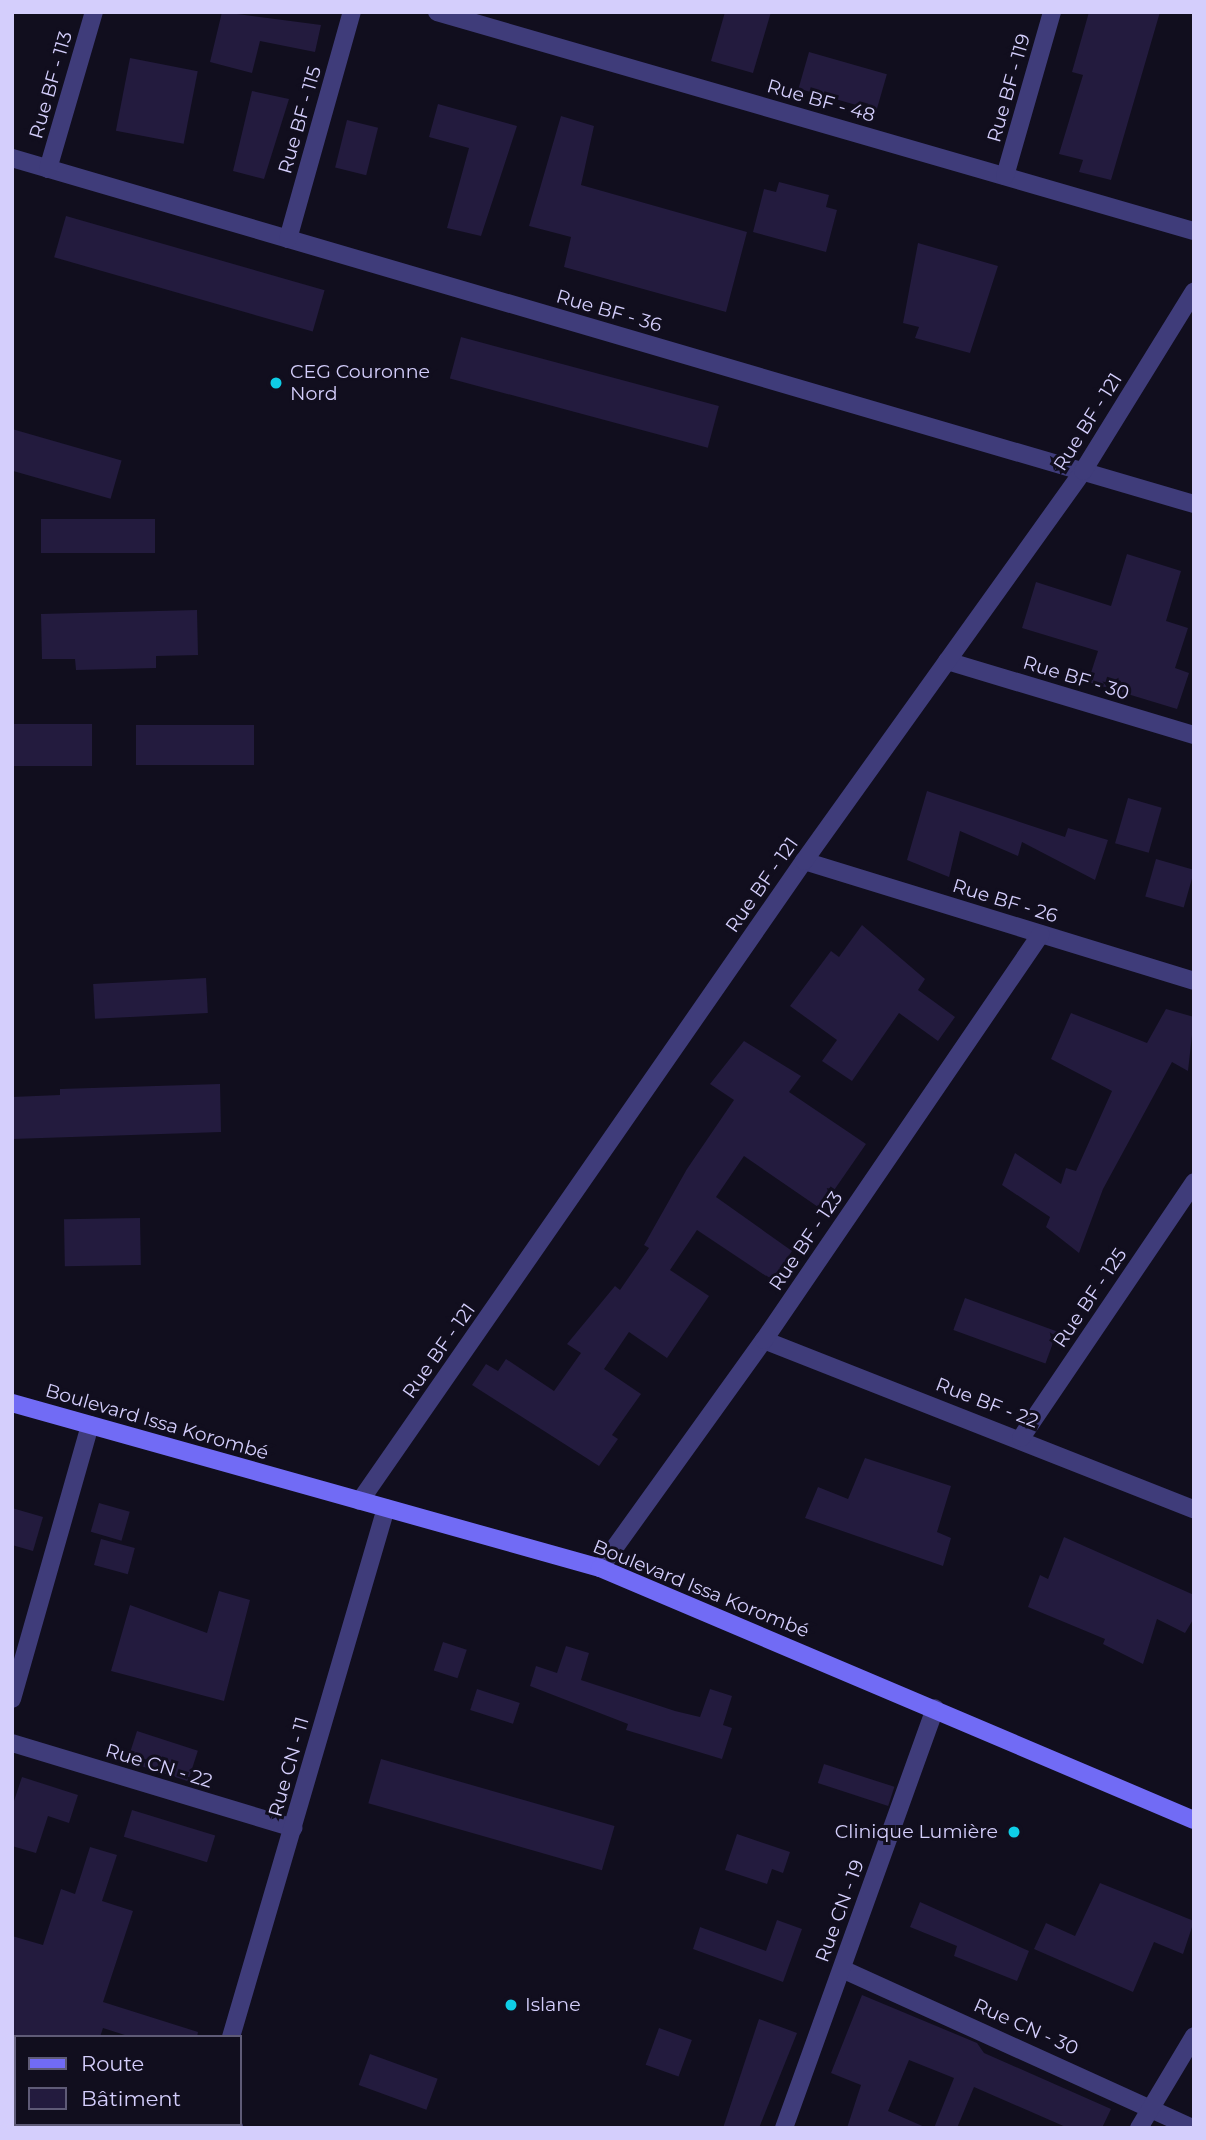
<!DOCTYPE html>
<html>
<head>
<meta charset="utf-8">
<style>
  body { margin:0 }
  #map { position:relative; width:1206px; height:2140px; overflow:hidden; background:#110e1e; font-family:Montserrat,sans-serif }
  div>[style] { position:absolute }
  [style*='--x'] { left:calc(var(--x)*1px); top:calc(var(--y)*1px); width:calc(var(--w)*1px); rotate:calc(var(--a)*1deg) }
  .building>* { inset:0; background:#231b3e; transform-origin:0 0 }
  .street>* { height:18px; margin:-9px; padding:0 9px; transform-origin:9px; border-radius:9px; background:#3f3c7a }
  .secondary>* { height:18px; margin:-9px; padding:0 9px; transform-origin:9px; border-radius:9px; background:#716bf5 }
  .dots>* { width:19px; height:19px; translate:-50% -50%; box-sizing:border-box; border:4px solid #110e1e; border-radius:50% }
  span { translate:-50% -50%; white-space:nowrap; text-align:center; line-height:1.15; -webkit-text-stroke:6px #110e1e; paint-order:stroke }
  .street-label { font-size:19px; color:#d4cefc }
  .poi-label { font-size:19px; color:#d4cefc }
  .left { translate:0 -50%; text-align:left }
  .right { translate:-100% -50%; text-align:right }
  .frame { position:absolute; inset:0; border:14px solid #d4cefc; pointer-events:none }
  .legend { position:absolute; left:14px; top:2035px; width:228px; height:91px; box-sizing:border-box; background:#110e1e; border:2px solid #5f5b77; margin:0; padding:9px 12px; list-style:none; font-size:21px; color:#d4cefc }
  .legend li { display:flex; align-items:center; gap:14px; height:35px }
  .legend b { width:35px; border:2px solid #5f5b77 }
</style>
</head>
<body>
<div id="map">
  <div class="building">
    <div style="clip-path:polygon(222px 12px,321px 25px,315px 52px,260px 41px,252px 73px,210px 62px)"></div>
    <div style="clip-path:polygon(725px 12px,771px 12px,753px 73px,711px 61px)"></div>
    <div style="clip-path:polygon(1089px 12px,1160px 12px,1111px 180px,1079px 172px,1083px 160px,1059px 154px,1083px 75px,1072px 72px)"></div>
    <div style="left:809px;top:52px;width:81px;height:38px;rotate:16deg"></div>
    <div style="left:130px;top:58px;width:69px;height:74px;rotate:11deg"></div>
    <div style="clip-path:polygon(252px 91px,289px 99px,264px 179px,233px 171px)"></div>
    <div style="clip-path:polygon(438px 104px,517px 126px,481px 236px,447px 228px,469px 148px,429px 137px)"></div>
    <div style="clip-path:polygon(561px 116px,594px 126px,581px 185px,747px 232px,726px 312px,564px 267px,571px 237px,529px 226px)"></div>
    <div style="left:347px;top:120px;width:32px;height:49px;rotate:14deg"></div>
    <div style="clip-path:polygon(779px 182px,829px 195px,826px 207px,837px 210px,826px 252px,753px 232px,764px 189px,776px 192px)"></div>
    <div style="left:66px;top:216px;width:269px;height:43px;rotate:16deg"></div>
    <div style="clip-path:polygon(918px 243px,998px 266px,970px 353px,915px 338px,919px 327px,903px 323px)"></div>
    <div style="left:461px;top:337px;width:267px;height:43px;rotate:15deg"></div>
    <div style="left:12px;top:429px;width:114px;height:40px;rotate:16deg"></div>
    <div style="left:155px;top:519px;width:34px;height:114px;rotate:90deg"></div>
    <div style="clip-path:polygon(1127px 554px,1181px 571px,1166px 621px,1188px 628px,1175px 668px,1189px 673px,1177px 709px,1088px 682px,1098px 651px,1022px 628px,1036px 582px,1111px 606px)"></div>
    <div style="clip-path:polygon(197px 610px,198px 655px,156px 656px,156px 668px,76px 670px,75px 659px,42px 659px,41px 614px)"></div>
    <div style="left:12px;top:724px;width:80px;height:42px"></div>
    <div style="left:136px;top:725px;width:118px;height:40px"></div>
    <div style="clip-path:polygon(927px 791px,1065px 837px,1068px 828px,1108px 840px,1095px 880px,1022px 842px,1018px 856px,960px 831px,949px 877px,907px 860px)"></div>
    <div style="left:1128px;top:798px;width:35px;height:47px;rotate:16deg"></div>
    <div style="left:1156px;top:859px;width:40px;height:39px;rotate:16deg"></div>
    <div style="clip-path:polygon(862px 925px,925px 979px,918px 990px,955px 1017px,938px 1041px,899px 1013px,852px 1081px,822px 1061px,837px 1040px,790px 1006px,831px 951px,839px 957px)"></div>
    <div style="left:206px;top:978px;width:35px;height:113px;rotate:87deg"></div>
    <div style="clip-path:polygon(1166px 1009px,1194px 1017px,1188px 1071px,1172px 1062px,1103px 1189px,1079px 1253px,1046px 1227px,1050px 1217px,1002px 1185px,1015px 1153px,1061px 1184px,1066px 1168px,1076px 1171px,1112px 1091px,1051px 1059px,1071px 1013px,1147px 1043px)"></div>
    <div style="clip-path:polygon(744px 1041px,801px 1076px,789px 1092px,866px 1144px,821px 1209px,744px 1156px,716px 1197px,792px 1251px,772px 1280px,697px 1230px,670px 1270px,709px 1296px,667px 1358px,629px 1332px,604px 1369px,641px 1394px,612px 1435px,618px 1439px,599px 1466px,472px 1385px,486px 1364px,498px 1371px,506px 1359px,554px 1391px,581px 1353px,567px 1344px,615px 1286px,620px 1290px,649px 1248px,644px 1245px,687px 1169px,734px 1100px,710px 1084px)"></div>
    <div style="clip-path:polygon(220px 1084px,221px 1132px,12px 1139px,12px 1097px,60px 1095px,60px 1089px)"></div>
    <div style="left:140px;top:1218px;width:47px;height:76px;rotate:89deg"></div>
    <div style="left:965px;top:1298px;width:98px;height:34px;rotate:20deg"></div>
    <div style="clip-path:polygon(865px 1458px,951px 1486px,937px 1532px,951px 1538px,943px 1566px,805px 1518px,818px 1487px,848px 1499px)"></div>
    <div style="left:99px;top:1503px;width:32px;height:30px;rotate:16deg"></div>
    <div style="clip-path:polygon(12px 1508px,43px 1517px,33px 1551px,12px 1545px)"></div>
    <div style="clip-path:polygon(1064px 1537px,1194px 1595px,1194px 1618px,1185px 1633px,1157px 1619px,1143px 1664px,1103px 1644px,1105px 1639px,1028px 1607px,1040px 1575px,1048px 1579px)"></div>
    <div style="left:101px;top:1539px;width:35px;height:27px;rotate:15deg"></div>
    <div style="clip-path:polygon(219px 1591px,250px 1600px,224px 1701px,111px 1671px,130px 1605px,207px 1633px)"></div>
    <div style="left:443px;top:1642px;width:25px;height:30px;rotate:18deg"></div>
    <div style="clip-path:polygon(566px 1646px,589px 1653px,581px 1680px,675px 1711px,700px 1717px,710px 1689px,732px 1696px,723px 1725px,732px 1728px,722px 1759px,626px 1730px,628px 1724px,530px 1686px,536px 1666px,557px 1673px)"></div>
    <div style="left:477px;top:1689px;width:45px;height:22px;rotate:18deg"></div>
    <div style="left:137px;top:1731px;width:64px;height:32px;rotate:18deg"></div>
    <div style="left:381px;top:1759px;width:243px;height:46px;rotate:16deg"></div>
    <div style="left:824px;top:1764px;width:74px;height:20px;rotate:18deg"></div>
    <div style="clip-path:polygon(22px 1777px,78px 1795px,69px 1823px,48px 1816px,36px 1853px,12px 1846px,12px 1807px)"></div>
    <div style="left:132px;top:1810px;width:87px;height:28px;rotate:17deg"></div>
    <div style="clip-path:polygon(737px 1834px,790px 1852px,783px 1873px,772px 1869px,767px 1884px,725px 1870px)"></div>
    <div style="clip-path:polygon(90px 1847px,117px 1855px,102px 1901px,133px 1911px,103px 2002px,198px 2032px,197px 2037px,131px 2037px,103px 2028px,100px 2037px,12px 2037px,12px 1936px,43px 1945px,61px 1889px,75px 1894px)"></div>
    <div style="clip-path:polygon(1100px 1883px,1194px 1921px,1183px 1954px,1154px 1942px,1133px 1992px,1034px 1949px,1046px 1923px,1075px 1936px)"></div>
    <div style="clip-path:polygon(920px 1902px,1029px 1951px,1017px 1981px,954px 1956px,957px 1946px,910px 1927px)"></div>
    <div style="clip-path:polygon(777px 1920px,802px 1929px,783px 1982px,693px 1949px,700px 1927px,766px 1951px)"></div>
    <div style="clip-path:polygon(862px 1995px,977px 2043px,984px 2053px,1111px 2109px,1102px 2128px,1068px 2128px,974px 2087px,957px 2128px,934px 2128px,954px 2078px,909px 2060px,888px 2111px,927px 2128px,847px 2128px,861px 2085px,831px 2073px)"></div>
    <div style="clip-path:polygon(759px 2019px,797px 2033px,759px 2128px,723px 2128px)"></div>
    <div style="left:659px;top:2028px;width:35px;height:39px;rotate:20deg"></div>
    <div style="left:370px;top:2054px;width:72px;height:33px;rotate:20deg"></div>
  </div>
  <div class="street">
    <div style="--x:437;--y:12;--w:788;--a:16.14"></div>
    <div style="--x:12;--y:158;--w:1232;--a:16.32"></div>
    <div style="--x:48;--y:169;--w:164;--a:-73.7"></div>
    <div style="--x:1005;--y:176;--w:171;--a:-74"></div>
    <div style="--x:288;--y:239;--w:236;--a:-74.3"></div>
    <div style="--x:947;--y:661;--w:258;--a:16.7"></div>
    <div style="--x:804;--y:861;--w:408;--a:17.1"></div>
    <div style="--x:764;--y:1340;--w:462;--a:21.5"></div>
    <div style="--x:1021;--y:1438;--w:309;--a:-55.9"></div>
    <div style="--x:360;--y:1501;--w:779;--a:-55.25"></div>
    <div style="--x:804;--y:861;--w:480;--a:-54.4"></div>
    <div style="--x:1083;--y:471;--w:211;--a:-58.3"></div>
    <div style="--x:600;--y:1568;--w:281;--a:-54.3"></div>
    <div style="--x:764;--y:1340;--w:491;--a:-55.7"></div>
    <div style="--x:12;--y:1699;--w:285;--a:-74.1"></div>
    <div style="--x:12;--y:1743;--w:294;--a:16.8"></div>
    <div style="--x:842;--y:1969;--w:384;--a:24.4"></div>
    <div style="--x:231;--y:2037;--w:551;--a:-73.67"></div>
    <div style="--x:221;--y:2124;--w:14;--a:17"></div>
    <div style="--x:204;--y:2128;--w:4;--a:-76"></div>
    <div style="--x:784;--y:2128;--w:446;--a:-70.2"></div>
    <div style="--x:1139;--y:2128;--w:107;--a:-59.1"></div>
  </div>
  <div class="secondary">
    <div style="--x:12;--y:1403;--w:611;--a:15.67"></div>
    <div style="--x:600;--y:1568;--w:645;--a:22.99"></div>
  </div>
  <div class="dots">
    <div style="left:276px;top:383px;background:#0fcde6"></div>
    <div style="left:1014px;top:1832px;background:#0fcde6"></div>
    <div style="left:511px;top:2005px;background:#0fcde6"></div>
  </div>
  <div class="street-label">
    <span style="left:51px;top:85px;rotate:-74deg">Rue BF - 113</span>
    <span style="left:1009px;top:88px;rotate:-74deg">Rue BF - 119</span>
    <span style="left:821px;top:101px;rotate:16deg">Rue BF - 48</span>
    <span style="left:300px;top:120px;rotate:-74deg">Rue BF - 115</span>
    <span style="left:609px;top:311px;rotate:16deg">Rue BF - 36</span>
    <span style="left:1088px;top:422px;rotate:-58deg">Rue BF - 121</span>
    <span style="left:1076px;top:678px;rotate:17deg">Rue BF - 30</span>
    <span style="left:762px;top:885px;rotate:-55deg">Rue BF - 121</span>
    <span style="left:1005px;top:901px;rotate:17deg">Rue BF - 26</span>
    <span style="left:806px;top:1241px;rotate:-56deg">Rue BF - 123</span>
    <span style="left:1090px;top:1298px;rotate:-56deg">Rue BF - 125</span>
    <span style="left:439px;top:1351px;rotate:-55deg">Rue BF - 121</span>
    <span style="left:987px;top:1403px;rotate:21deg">Rue BF - 22</span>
    <span style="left:157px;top:1422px;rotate:16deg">Boulevard Issa Korombé</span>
    <span style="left:701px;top:1589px;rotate:22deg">Boulevard Issa Korombé</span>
    <span style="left:159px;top:1766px;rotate:17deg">Rue CN - 22</span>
    <span style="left:289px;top:1767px;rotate:-74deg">Rue CN - 11</span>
    <span style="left:840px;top:1911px;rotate:-70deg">Rue CN - 19</span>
    <span style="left:1026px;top:2027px;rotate:24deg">Rue CN - 30</span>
  </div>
  <div class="poi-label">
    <span class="left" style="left:290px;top:383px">CEG Couronne<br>Nord</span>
    <span class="right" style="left:998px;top:1832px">Clinique Lumière</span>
    <span class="left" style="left:525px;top:2005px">Islane</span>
  </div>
  <div class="frame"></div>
  <ul class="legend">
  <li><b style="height:9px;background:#716bf5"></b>Route</li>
  <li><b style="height:19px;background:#231b3e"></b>Bâtiment</li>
  </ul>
</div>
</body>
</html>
